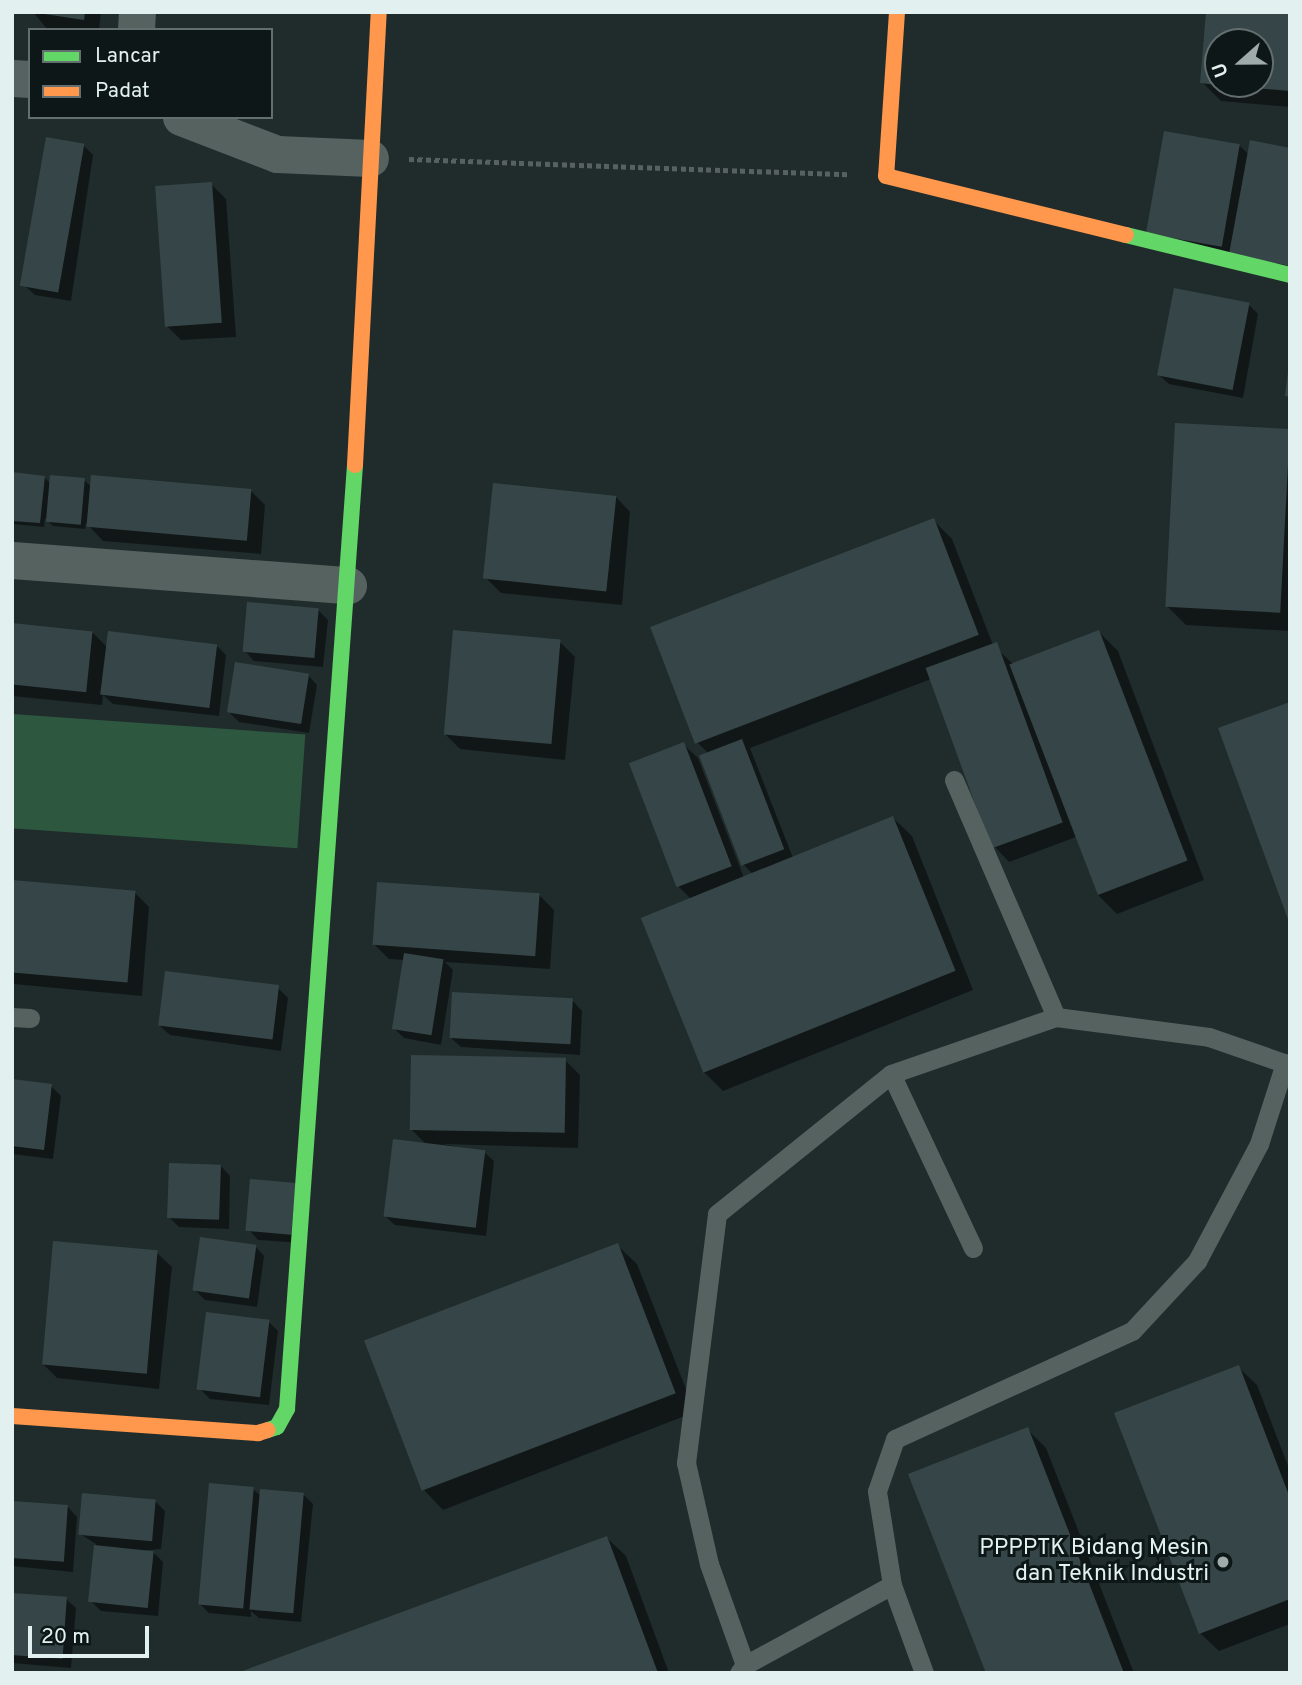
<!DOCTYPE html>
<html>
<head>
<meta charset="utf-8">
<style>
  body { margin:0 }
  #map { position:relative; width:1302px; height:1685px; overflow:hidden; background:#202c2c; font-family:Overpass,sans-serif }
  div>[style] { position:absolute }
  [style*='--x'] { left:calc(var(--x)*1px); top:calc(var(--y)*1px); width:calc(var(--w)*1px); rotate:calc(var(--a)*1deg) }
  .green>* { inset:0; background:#2d583f; transform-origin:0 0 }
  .shadow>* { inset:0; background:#0007 }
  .building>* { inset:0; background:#364648; transform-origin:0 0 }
  .path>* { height:4.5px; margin-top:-2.25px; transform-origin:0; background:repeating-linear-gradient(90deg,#576260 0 5px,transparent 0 8.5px) }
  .lane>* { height:19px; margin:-9.5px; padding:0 9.5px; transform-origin:9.5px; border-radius:9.5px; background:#56625f }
  .street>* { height:37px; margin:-18.5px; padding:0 18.5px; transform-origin:18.5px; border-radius:18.5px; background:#56625f }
  .fast>* { height:16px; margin:-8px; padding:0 8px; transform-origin:8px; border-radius:8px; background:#63d668 }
  .slow>* { height:16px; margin:-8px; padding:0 8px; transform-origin:8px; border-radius:8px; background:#ff974d }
  .dots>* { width:19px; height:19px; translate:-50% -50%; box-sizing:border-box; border:4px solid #0d1717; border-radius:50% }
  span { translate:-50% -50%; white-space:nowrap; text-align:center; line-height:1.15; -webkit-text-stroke:6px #0d1717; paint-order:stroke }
  .poi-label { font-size:23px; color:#e3f0f0 }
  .right { translate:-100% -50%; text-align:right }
  .frame { position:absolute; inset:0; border:14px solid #e3f0f0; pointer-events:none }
  .legend { position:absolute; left:28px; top:28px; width:245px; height:91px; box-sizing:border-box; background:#0d1717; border:2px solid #636e6e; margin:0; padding:9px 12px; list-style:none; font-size:21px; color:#e3f0f0 }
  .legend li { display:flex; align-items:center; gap:14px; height:35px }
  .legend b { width:35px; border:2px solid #636e6e }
  .north { position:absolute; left:1204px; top:28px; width:70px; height:70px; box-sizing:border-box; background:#0d1717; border:2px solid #636e6e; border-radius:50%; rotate:249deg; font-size:19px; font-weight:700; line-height:28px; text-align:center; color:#e3f0f0 }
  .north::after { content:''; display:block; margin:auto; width:24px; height:32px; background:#9fabab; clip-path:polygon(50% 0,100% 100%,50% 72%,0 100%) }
  .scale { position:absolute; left:28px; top:1626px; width:121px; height:32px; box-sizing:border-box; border:4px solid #e3f0f0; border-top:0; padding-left:9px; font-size:21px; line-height:24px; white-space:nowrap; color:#e3f0f0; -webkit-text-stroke:5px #0d1717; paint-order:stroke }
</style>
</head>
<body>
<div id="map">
  <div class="green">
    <div style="left:12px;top:714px;width:294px;height:114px;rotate:4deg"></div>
  </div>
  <div class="shadow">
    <div style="clip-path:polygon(33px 12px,101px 12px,99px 30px,47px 29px)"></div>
    <div style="clip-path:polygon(evenodd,1208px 12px,1290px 12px,1290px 107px,1221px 101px,1202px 82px,1208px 12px,1218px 42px,1260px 42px,1260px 84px,1218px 84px,1218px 42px)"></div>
    <div style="clip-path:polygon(83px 145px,93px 155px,71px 301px,35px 295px,25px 286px)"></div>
    <div style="clip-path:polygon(1239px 145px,1249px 155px,1290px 277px,1150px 233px)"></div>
    <div style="clip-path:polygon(211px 184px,226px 199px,236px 337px,181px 340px,167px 326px)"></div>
    <div style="clip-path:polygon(1249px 305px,1258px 314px,1243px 398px,1169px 384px,1159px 375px)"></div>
    <div style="clip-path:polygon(1290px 431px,1290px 631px,1186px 625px,1168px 607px)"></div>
    <div style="clip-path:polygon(12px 474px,44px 477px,51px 484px,84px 480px,92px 487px,250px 490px,265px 505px,261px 554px,103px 541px,86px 523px,85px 529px,53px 526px,45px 518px,44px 527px,12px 524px)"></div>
    <div style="clip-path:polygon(616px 497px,630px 512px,622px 605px,501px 593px,486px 578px)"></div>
    <div style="clip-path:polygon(933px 520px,952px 539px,993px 645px,1013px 664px,1099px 632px,1118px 651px,1204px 880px,1117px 914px,1098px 895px,1076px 837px,1009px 862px,995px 847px,931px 679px,750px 748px,793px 858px,893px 818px,912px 836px,973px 990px,723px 1091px,704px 1072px,691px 899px,678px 886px,683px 744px,698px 758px,744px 878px,753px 874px,743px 864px,708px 753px,698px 743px)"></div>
    <div style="clip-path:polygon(318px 610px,328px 620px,323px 667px,254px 661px,245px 651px)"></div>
    <div style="clip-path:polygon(12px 625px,93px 633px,108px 648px,216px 645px,226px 655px,219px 716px,113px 704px,103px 695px,102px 705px,12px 696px)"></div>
    <div style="clip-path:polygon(560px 642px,575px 657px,565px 760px,460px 749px,445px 734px)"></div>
    <div style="clip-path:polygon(308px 675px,317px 685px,309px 733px,239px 722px,229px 712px)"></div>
    <div style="clip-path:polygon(12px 881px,135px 893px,149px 907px,142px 996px,13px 984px)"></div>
    <div style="clip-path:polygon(539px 895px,554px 910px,550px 969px,445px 962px,453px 970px,441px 1045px,404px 1038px,394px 1028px,404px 960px,389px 959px,374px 944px)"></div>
    <div style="clip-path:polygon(278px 988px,288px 998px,281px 1051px,170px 1035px,160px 1026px)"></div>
    <div style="clip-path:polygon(573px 1001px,582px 1011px,580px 1055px,461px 1047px,451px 1038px)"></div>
    <div style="clip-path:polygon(565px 1060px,580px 1075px,578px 1148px,443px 1144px,484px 1152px,494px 1161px,486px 1236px,395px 1225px,385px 1216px,427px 1145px,411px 1129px)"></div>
    <div style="clip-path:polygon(12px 1081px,51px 1086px,61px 1096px,53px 1159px,12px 1154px)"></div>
    <div style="clip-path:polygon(221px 1166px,230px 1176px,229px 1229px,179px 1227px,169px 1217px)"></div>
    <div style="clip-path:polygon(305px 1194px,302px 1243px,258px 1240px,249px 1230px)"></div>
    <div style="clip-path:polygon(255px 1246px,264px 1256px,257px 1307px,205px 1300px,195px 1290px)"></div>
    <div style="clip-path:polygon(618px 1246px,637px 1264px,695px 1412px,443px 1510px,425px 1491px,367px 1344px)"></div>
    <div style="clip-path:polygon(157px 1253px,172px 1267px,159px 1389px,57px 1378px,43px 1364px)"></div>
    <div style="clip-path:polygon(268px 1321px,278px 1331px,269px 1405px,210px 1399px,200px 1389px)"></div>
    <div style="clip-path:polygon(1238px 1367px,1257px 1385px,1290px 1471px,1290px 1624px,1219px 1651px,1200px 1633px)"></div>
    <div style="clip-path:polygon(1027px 1429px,1046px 1448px,1134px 1673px,988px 1673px)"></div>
    <div style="clip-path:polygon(253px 1489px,261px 1496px,304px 1495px,313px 1504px,301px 1622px,259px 1618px,251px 1611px,251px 1617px,209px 1613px,199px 1603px)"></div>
    <div style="clip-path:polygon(155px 1501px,165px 1511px,161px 1549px,136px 1551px,153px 1552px,163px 1562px,158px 1616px,101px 1611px,91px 1601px,96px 1544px,80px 1534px)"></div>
    <div style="clip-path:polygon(12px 1503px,68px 1507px,77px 1517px,73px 1572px,12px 1566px)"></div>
    <div style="clip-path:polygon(607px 1538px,626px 1556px,669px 1673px,245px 1673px)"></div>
    <div style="clip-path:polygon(12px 1594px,66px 1599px,76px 1608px,71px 1668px,12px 1663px)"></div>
  </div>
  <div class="building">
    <div style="clip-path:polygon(31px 12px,85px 12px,84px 20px)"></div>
    <div style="clip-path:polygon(1206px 12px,1290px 12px,1290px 91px,1233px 86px,1260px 84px,1260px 42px,1218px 42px,1218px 85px,1200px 83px)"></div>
    <div style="left:1164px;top:131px;width:77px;height:104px;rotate:10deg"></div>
    <div style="left:46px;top:137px;width:39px;height:151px;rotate:10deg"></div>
    <div style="clip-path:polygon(1250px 140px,1290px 148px,1290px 266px,1229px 254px)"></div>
    <div style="left:212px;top:182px;width:141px;height:57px;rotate:86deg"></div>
    <div style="left:1174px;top:288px;width:77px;height:89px;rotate:11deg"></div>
    <div style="clip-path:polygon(1288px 372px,1290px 372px,1290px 397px,1285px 396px)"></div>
    <div style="left:1175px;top:423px;width:115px;height:184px;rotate:3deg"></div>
    <div style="clip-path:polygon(12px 472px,45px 476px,40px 523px,12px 521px)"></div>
    <div style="left:50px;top:475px;width:35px;height:47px;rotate:5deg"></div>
    <div style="left:91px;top:475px;width:161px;height:52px;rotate:5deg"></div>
    <div style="left:493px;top:483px;width:124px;height:96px;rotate:6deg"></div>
    <div style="left:934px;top:518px;width:125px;height:304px;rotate:69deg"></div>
    <div style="left:247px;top:602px;width:72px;height:50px;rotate:5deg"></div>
    <div style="left:12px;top:623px;width:81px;height:61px;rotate:6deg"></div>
    <div style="left:453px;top:630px;width:108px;height:105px;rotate:5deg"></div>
    <div style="left:1099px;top:630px;width:247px;height:96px;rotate:69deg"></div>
    <div style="left:108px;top:631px;width:110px;height:64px;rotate:7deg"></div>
    <div style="left:997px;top:642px;width:192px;height:76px;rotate:70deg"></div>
    <div style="left:235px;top:662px;width:75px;height:51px;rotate:9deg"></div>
    <div style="clip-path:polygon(1290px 702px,1290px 922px,1289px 922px,1218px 728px)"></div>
    <div style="left:742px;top:739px;width:118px;height:46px;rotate:69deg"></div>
    <div style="left:684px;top:742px;width:133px;height:59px;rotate:69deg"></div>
    <div style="left:893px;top:816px;width:167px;height:272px;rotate:68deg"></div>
    <div style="left:12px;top:880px;width:124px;height:92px;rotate:5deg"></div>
    <div style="left:377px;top:882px;width:163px;height:63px;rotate:4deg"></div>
    <div style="left:404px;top:953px;width:40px;height:77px;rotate:9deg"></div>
    <div style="left:165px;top:971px;width:115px;height:55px;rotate:7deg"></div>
    <div style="left:452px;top:992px;width:121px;height:46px;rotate:3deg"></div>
    <div style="left:411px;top:1055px;width:155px;height:75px;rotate:1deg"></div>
    <div style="clip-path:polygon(12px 1079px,52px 1084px,44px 1150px,12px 1146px)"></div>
    <div style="left:393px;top:1139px;width:93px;height:78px;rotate:7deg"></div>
    <div style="left:169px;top:1163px;width:52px;height:55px;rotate:2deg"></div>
    <div style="left:250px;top:1179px;width:46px;height:52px;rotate:5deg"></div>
    <div style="left:200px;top:1237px;width:57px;height:54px;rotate:8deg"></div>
    <div style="left:53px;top:1241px;width:105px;height:124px;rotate:5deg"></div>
    <div style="left:618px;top:1243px;width:161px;height:272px;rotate:69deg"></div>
    <div style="left:206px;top:1312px;width:64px;height:78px;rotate:7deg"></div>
    <div style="clip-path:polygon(1239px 1365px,1290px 1498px,1290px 1599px,1199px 1634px,1114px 1413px)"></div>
    <div style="clip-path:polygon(1028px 1427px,1124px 1673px,986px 1673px,908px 1474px)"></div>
    <div style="left:209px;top:1483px;width:45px;height:122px;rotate:5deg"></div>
    <div style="left:260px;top:1489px;width:44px;height:121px;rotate:5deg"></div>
    <div style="left:82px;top:1493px;width:74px;height:42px;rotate:5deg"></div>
    <div style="left:12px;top:1501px;width:56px;height:57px;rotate:4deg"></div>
    <div style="clip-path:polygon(607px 1536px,658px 1673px,240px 1673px,240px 1672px)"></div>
    <div style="left:94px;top:1545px;width:60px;height:57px;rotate:6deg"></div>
    <div style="left:12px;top:1593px;width:55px;height:62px;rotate:4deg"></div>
  </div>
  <div class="path">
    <div style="--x:409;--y:159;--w:439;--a:2"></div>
  </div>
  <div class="lane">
    <div style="--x:954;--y:780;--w:258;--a:66.7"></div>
    <div style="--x:1056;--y:1017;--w:154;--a:7.4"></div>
    <div style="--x:1209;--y:1037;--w:86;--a:19.1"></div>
    <div style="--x:12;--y:1017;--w:18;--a:3"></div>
    <div style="--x:973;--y:1248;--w:192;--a:-115.2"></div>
    <div style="--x:891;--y:1074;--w:175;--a:-19.1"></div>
    <div style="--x:892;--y:1585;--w:94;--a:70"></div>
    <div style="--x:745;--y:1665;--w:107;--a:-109.6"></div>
    <div style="--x:709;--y:1564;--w:104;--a:-102.8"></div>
    <div style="--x:686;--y:1463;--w:251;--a:-82.9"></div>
    <div style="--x:717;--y:1214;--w:223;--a:-38.8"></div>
    <div style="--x:739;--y:1673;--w:10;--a:-53"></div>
    <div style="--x:745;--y:1665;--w:167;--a:-28.6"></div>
    <div style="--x:892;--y:1585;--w:95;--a:-99.1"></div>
    <div style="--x:877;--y:1491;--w:55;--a:-70.9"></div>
    <div style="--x:895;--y:1439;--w:260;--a:-24.5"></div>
    <div style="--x:1132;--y:1331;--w:96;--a:-47.1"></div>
    <div style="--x:1197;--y:1261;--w:132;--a:-62.1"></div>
    <div style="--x:1259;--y:1144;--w:85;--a:-72.2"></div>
  </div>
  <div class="street">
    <div style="--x:136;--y:30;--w:18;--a:-87"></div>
    <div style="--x:12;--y:78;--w:18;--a:3"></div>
    <div style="--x:181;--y:117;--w:103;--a:21.1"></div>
    <div style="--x:277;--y:154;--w:93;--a:2.5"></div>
    <div style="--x:12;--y:560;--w:337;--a:4.3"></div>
  </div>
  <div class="fast">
    <div style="--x:1126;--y:235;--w:169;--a:13.7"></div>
    <div style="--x:268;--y:1430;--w:9;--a:-18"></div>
    <div style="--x:277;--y:1427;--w:21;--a:-61"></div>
    <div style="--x:287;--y:1409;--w:946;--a:-85.88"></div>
  </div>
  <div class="slow">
    <div style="--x:897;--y:12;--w:164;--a:93.8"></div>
    <div style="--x:886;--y:176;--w:247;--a:13.8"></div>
    <div style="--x:355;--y:465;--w:454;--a:-87"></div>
    <div style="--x:12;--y:1416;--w:247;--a:4"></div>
    <div style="--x:258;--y:1433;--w:10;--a:-17"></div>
  </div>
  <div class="dots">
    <div style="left:1223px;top:1562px;background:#9fabab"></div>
  </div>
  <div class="poi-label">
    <span class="right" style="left:1209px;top:1562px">PPPPTK Bidang Mesin<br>dan Teknik Industri</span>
  </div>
  <div class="frame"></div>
  <ul class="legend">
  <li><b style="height:9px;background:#63d668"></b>Lancar</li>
  <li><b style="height:9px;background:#ff974d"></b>Padat</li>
  </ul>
  <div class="north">U</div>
  <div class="scale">20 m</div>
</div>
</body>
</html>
